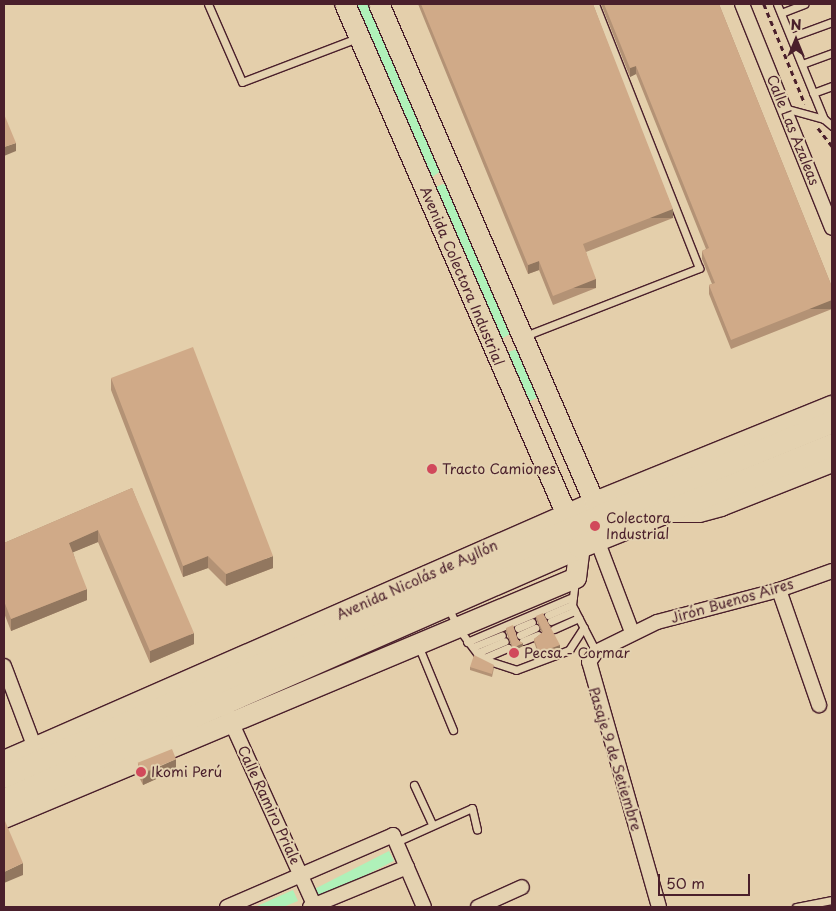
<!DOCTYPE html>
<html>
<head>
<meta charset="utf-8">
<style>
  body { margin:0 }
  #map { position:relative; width:836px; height:911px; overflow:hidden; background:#e4cfab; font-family:"Playpen Sans",sans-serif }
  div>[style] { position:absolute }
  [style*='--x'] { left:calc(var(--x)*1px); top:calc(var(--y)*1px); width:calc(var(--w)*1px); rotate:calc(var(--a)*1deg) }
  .green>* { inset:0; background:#aff1b9; transform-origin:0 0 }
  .path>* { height:2.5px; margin-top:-1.25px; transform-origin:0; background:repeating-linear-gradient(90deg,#4a1f2b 0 5px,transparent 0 9px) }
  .roads { filter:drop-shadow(1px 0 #4a1f2b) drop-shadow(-1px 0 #4a1f2b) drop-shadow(0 1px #4a1f2b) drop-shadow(0 -1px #4a1f2b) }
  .lane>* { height:7px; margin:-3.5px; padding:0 3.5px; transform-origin:3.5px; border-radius:3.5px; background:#e4d2b0 }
  .street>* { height:14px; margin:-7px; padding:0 7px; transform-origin:7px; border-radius:7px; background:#e4d2b0 }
  .secondary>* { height:20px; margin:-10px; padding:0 10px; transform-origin:10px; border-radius:10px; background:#e4d2b0 }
  .primary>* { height:22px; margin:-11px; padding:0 11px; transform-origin:11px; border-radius:11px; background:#e4d2b0 }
  .wall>* { inset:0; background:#b39275 }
  .shaded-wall>* { inset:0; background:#92775f; transform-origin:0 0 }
  .building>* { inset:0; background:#d0aa88; transform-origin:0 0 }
  .dots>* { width:14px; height:14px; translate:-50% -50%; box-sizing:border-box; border:2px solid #e4d2b0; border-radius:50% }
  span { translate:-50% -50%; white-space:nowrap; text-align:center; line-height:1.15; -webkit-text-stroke:4px #e4d2b0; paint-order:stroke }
  .street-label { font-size:14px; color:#4a1f2b }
  .poi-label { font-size:14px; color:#4a1f2b }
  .left { translate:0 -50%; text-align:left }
  .frame { position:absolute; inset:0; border:5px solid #4a1f2b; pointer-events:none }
  .north { position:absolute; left:771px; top:15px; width:50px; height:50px; -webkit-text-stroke:4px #e4d2b0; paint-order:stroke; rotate:0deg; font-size:14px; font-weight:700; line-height:20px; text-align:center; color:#4a1f2b }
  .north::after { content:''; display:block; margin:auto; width:18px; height:22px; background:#4a1f2b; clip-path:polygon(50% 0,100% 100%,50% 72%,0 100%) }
  .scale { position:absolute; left:658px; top:874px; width:92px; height:22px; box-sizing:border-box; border:2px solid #4a1f2b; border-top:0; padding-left:6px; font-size:15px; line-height:18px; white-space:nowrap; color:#4a1f2b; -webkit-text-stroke:4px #e4d2b0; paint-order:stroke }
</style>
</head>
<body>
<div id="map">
  <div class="green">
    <div style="clip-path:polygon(353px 4px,370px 4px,441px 171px,432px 177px,429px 178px)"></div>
    <div style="clip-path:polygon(443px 184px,448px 186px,512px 333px,501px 339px,434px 188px)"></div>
    <div style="clip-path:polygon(517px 349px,538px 397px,525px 404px,505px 353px)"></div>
    <div style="left:389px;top:851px;width:11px;height:83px;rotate:63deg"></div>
    <div style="clip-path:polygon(293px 890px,298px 901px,283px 907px,255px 907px)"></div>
  </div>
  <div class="path">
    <div style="--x:764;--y:4;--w:108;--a:67.7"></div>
    <div style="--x:818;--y:128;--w:23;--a:52"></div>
  </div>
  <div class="roads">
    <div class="lane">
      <div style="--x:208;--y:4;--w:85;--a:66.4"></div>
      <div style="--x:242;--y:82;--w:123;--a:-20.9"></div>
      <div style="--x:777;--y:4;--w:124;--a:67.8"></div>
      <div style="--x:824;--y:119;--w:11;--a:41"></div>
      <div style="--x:781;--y:13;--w:25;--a:-21"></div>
      <div style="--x:791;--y:37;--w:44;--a:-20.1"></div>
      <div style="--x:802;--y:64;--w:32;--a:-20"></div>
      <div style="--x:813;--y:93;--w:20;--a:-20"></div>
      <div style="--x:784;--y:108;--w:41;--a:15.4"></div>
      <div style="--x:525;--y:336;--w:187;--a:-21.3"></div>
      <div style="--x:699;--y:268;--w:284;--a:-111.5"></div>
      <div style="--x:572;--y:605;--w:53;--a:62.9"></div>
      <div style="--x:449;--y:609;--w:21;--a:65"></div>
      <div style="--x:458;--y:628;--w:31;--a:53"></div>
      <div style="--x:477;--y:653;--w:14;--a:34"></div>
      <div style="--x:489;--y:661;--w:28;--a:18"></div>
      <div style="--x:516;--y:670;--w:57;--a:-20.7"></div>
      <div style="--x:569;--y:650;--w:27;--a:-57"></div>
      <div style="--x:548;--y:615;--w:26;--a:-23"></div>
      <div style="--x:572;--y:605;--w:23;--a:-83"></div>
      <div style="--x:551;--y:621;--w:26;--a:-23"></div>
      <div style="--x:518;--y:628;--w:15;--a:-23"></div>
      <div style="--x:554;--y:629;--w:27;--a:-24"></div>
      <div style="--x:520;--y:635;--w:17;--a:-25"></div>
      <div style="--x:523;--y:641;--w:16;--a:-22"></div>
      <div style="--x:467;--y:642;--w:115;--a:-23"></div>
      <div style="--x:418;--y:645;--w:92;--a:67.6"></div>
      <div style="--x:473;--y:647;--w:31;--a:-22"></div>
      <div style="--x:477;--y:653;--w:30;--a:-23"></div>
      <div style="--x:484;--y:658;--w:26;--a:-23"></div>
      <div style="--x:414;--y:785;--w:43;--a:65.2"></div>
      <div style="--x:396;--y:842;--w:83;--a:-24.1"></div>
      <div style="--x:472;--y:808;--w:22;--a:77"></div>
      <div style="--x:796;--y:907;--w:37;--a:-11"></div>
    </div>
    <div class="street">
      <div style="--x:742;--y:4;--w:241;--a:68.1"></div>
      <div style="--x:597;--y:540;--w:98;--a:69.2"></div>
      <div style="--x:779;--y:590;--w:122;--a:70.8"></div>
      <div style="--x:4;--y:666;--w:96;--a:69.3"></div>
      <div style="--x:228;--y:715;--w:211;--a:65.6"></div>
      <div style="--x:227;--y:907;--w:181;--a:-23.4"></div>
      <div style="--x:393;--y:835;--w:78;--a:66.7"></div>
      <div style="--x:310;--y:907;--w:105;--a:-22.4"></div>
      <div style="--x:478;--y:907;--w:48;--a:-24.4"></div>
      <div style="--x:659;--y:907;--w:255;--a:-105.9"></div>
      <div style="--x:589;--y:662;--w:12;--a:-55"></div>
      <div style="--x:596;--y:652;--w:68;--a:-26.2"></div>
      <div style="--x:657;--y:622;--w:126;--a:-14.7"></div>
      <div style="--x:779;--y:590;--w:56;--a:-19.7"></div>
    </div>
    <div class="secondary">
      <div style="--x:379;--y:4;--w:555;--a:66.63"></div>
      <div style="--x:670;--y:512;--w:29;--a:0"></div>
      <div style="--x:699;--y:512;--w:23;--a:-15"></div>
      <div style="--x:721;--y:506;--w:119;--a:-21.6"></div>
      <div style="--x:4;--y:761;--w:645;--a:-23.66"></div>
      <div style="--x:595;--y:502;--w:256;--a:-22.1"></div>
      <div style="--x:4;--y:818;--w:620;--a:-22.76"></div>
      <div style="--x:576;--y:578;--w:31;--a:-83"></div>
      <div style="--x:580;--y:547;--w:19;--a:-111"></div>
      <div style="--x:573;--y:529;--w:572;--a:-113.47"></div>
    </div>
    <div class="primary">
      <div style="--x:4;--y:777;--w:652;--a:-23.61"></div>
      <div style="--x:601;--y:516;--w:249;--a:-22.1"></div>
      <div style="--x:4;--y:800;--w:629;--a:-23.71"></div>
      <div style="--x:580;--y:547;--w:272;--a:-22"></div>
    </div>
  </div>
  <div class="wall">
    <div style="clip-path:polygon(418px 4px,593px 4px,673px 218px,586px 252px,596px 288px,553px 305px,539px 270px,528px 274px)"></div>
    <div style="clip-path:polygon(601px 4px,719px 4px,832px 287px,832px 309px,731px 349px,709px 294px,709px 285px,712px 284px,702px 259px,702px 251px,706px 249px,636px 74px,630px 77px)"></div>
    <div style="clip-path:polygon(111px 378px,273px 568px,226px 586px,208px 568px,183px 577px,111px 390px)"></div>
    <div style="clip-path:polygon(132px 488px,194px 644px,150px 663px,98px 542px,73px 552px,87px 600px,11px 631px,4px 613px,4px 543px)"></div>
    <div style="clip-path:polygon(536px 616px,560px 648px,539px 656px,534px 642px,534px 639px,542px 633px,536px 619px)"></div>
    <div style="clip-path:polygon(506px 628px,523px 646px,513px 651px,506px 631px)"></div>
    <div style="clip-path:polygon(470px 667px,494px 668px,492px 677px,470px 670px)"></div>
    <div style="clip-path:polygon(138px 763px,176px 770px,143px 785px,138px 775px)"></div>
  </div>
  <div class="shaded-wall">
    <div style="clip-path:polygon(636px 66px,636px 74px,630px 77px,630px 68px)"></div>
    <div style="clip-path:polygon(16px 143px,16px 151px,4px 156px,4px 147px)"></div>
    <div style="left:673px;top:209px;width:9px;height:97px;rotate:90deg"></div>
    <div style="clip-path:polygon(539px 261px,539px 270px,528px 274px,528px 265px)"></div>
    <div style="left:596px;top:279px;width:9px;height:46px;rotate:90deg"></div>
    <div style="left:832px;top:300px;width:9px;height:109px;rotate:90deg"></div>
    <div style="clip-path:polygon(98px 530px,98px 542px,69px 554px,69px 543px)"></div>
    <div style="clip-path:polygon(208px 556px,208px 568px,183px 577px,183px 566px)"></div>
    <div style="clip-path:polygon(273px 556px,273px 568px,226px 586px,226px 574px)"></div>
    <div style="clip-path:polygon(87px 589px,87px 600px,11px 631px,11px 619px)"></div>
    <div style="clip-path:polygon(194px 633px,194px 644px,150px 663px,150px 651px)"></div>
    <div style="clip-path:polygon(523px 643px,523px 646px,513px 651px,513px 648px)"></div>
    <div style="left:560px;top:645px;width:3px;height:22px;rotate:90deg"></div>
    <div style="clip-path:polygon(176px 759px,176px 770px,143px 785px,143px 774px)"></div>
    <div style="clip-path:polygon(23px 863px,23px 875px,4px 883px,4px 872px)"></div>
  </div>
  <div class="building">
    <div style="clip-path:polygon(421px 4px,593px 4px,673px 209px,583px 244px,596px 279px,553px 296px,539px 261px,528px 265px)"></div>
    <div style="clip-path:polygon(604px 4px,719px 4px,832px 287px,832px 300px,731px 340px,709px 285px,715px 283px,702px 251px,709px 248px,636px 66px,630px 68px)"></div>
    <div style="clip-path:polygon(4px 114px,16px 143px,4px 147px)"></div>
    <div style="clip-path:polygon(193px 347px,273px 556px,226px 574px,208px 556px,183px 566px,111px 378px)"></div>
    <div style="clip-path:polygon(132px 488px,194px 633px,150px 651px,98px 530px,69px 543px,87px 589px,11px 619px,4px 601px,4px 543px)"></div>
    <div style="clip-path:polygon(543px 613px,560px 645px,539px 653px,534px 639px,543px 632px,536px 616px)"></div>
    <div style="clip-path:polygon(513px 625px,518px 640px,523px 643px,513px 648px,506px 628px)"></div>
    <div style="clip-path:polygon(474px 655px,494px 665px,492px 674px,470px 667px)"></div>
    <div style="left:172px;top:749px;width:11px;height:37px;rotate:68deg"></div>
    <div style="clip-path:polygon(4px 821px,5px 821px,23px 863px,4px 872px)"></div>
  </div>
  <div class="dots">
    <div style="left:432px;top:469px;background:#d1495b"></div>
    <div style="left:595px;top:526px;background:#d1495b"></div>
    <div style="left:514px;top:653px;background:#d1495b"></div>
    <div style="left:141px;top:772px;background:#d1495b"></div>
  </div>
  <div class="street-label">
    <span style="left:793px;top:130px;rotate:68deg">Calle Las Azaleas</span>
    <span style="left:462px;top:276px;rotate:67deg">Avenida Colectora Industrial</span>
    <span style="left:417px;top:580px;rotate:-24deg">Avenida Nicolás de Ayllón</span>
    <span style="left:732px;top:601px;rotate:-16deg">Jirón Buenos Aires</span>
    <span style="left:615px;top:759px;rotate:73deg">Pasaje 9 de Setiembre</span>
    <span style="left:269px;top:805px;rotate:65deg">Calle Ramiro Priale</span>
  </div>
  <div class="poi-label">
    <span class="left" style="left:442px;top:469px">Tracto Camiones</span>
    <span class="left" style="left:606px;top:526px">Colectora<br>Industrial</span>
    <span class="left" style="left:524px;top:653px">Pecsa - Cormar</span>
    <span class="left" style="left:151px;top:772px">Ikomi Perú</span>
  </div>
  <div class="frame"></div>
  <div class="north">N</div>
  <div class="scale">50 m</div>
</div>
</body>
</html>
